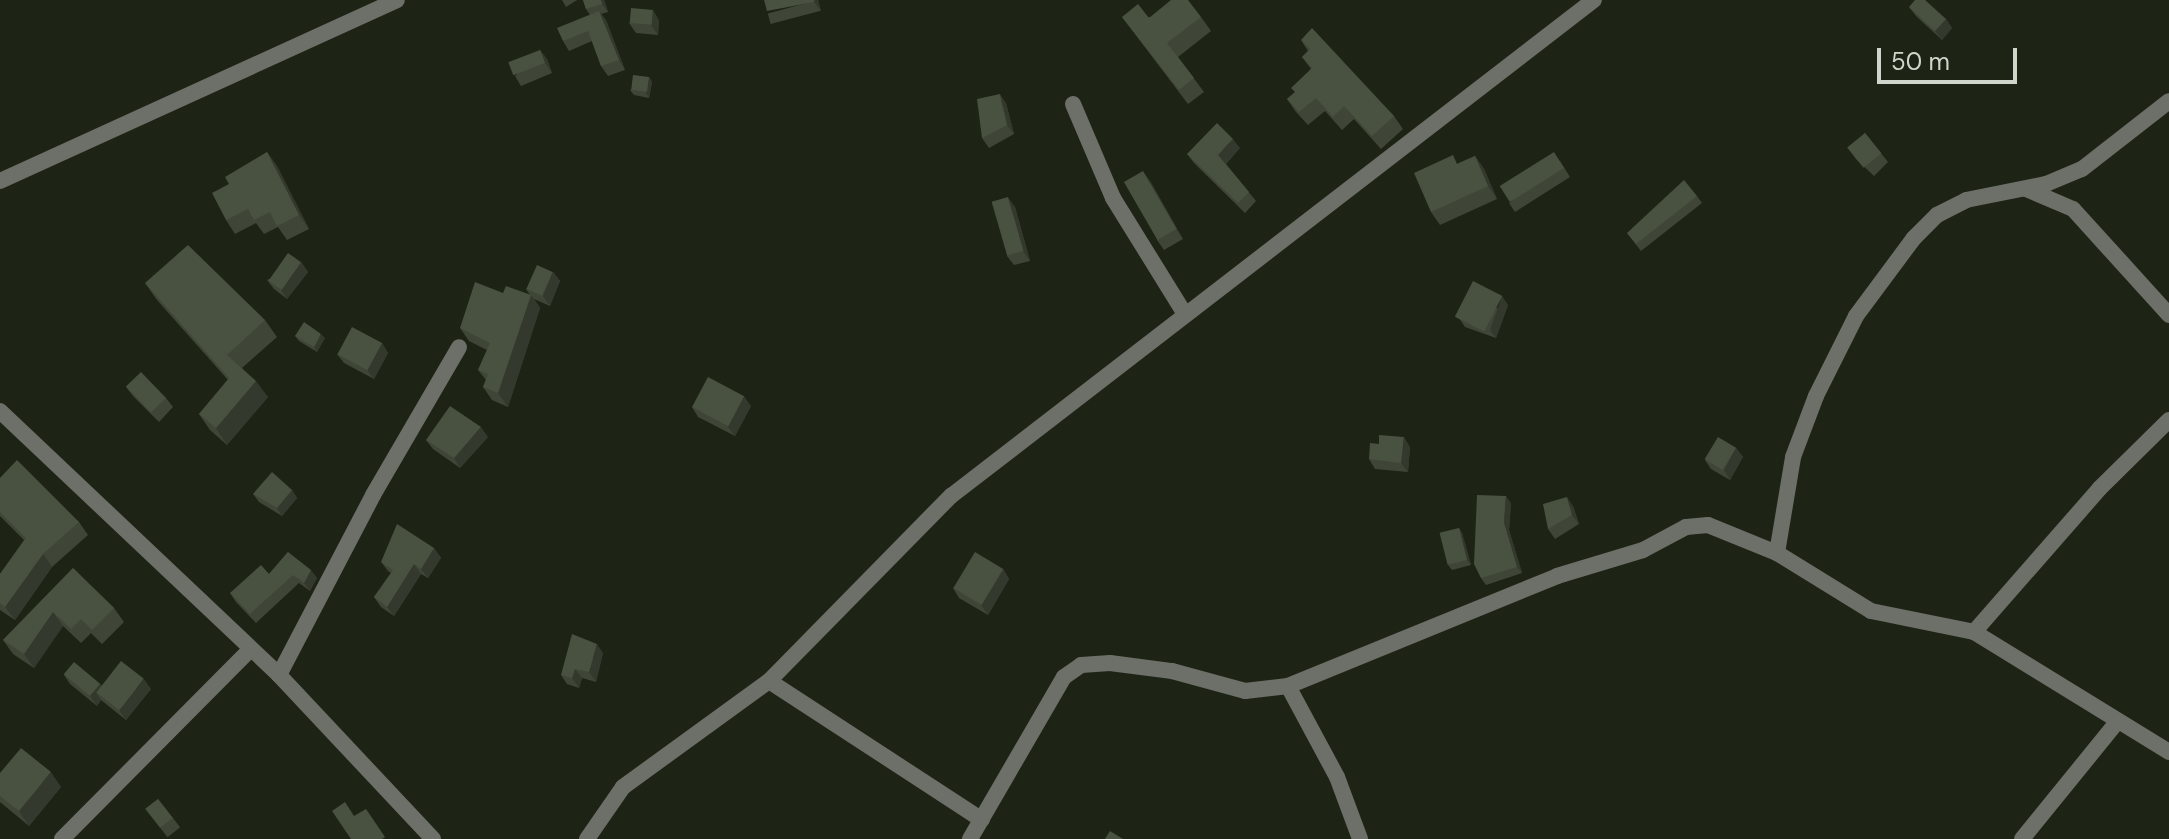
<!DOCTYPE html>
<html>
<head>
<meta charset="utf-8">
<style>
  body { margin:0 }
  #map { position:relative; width:2169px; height:839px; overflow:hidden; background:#1d2415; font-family:"DM Sans",sans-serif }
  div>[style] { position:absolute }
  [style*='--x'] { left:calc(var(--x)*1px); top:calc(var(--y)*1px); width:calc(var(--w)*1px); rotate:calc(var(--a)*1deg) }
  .minor>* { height:16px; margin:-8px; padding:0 8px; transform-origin:8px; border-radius:8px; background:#6c7068 }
  .wall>* { inset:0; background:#3f4637; transform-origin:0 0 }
  .shaded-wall>* { inset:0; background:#33392d }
  .building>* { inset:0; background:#495140; transform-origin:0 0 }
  span { translate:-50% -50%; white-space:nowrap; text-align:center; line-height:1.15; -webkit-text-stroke:6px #1d2415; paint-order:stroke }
  .scale { position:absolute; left:1877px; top:48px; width:140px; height:36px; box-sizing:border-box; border:4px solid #d1d6cc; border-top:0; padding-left:10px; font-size:24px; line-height:28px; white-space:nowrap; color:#d1d6cc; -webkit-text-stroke:6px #1d2415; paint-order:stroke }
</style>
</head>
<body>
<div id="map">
  <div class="minor">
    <div style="--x:1073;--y:104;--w:102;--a:66.9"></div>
    <div style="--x:1113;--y:198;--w:137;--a:58.2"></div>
    <div style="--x:0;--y:181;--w:436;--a:-24.5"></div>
    <div style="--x:2026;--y:189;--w:51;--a:23.1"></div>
    <div style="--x:2073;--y:209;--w:143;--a:47.8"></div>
    <div style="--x:0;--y:411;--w:384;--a:43.4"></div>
    <div style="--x:279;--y:675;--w:225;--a:46.8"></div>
    <div style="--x:1777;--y:553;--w:97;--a:-80.5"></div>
    <div style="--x:1793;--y:457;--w:65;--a:-69.3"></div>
    <div style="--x:1816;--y:396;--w:89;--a:-63.4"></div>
    <div style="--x:1856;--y:316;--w:97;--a:-53.4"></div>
    <div style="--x:1914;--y:238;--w:33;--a:-45"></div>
    <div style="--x:1937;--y:215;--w:33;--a:-27"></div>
    <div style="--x:1966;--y:200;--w:82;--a:-11.3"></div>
    <div style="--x:2046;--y:184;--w:39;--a:-23"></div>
    <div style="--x:2082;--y:169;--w:110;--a:-38"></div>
    <div style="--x:1974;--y:632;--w:191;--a:-48.8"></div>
    <div style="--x:2100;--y:488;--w:97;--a:-44.6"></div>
    <div style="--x:279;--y:675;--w:203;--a:-62.4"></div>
    <div style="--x:373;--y:495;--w:171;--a:-59.8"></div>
    <div style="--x:769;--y:681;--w:254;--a:33.1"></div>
    <div style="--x:1288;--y:686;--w:103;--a:61.7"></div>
    <div style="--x:1337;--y:777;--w:66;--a:69.6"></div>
    <div style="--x:62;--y:839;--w:268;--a:-45.2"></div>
    <div style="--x:587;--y:839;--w:63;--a:-55.3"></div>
    <div style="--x:623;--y:787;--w:180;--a:-36"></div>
    <div style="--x:769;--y:681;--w:260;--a:-45.5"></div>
    <div style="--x:951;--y:496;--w:812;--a:-37.65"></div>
    <div style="--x:970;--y:839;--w:187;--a:-59.9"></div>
    <div style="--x:1064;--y:677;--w:21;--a:-35"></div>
    <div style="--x:1081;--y:665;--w:29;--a:-4"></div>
    <div style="--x:1110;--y:663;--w:63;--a:7.4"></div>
    <div style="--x:1172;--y:671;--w:76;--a:15.3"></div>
    <div style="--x:1245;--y:691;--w:43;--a:-6.6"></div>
    <div style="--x:1288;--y:686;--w:291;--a:-22.2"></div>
    <div style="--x:1557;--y:576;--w:90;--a:-16.8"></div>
    <div style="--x:1643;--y:550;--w:49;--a:-28.1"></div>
    <div style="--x:1686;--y:527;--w:22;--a:-5"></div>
    <div style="--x:1708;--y:525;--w:74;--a:22.1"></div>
    <div style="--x:1777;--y:553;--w:110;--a:31.7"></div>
    <div style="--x:1871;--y:611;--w:105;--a:11.5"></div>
    <div style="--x:1974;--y:632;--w:229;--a:31.6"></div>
    <div style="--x:2022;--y:839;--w:152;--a:-50.9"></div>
  </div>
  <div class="wall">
    <div style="clip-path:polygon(562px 0,577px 0,566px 7px)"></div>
    <div style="clip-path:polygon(583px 0,604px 0,608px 12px,601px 14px,606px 20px,625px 70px,608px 76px,601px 66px,592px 41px,569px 51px,563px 41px,590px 15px,586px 9px)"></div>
    <div style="left:818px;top:0;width:11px;height:52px;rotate:75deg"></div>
    <div style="clip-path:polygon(1909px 7px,1946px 19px,1952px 28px,1942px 40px,1916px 16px)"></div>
    <div style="clip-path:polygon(1122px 17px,1201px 17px,1211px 31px,1178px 57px,1204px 92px,1188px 104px)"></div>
    <div style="clip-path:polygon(659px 20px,658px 35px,636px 33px,629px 23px)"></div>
    <div style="clip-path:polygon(1301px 40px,1394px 116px,1403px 129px,1381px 149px,1354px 119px,1342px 130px,1325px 111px,1308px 125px,1296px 112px,1287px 99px,1294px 93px,1311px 69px,1302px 57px,1308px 51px)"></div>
    <div style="clip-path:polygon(540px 50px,547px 59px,552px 73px,521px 86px,515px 76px)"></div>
    <div style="clip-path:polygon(649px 77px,652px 82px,649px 98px,634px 95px,630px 90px)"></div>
    <div style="clip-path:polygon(1006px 103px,1014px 134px,989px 148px,982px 138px)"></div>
    <div style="clip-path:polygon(1865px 133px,1888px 162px,1874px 176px,1856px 159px,1849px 149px)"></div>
    <div style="clip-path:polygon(1240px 148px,1226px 164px,1256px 201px,1245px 213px,1194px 163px,1187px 154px)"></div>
    <div style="clip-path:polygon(267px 152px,277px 166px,309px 229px,287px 240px,278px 227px,264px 234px,256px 223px,235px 234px,226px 220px,229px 184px)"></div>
    <div style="clip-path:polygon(1475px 156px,1484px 169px,1497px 199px,1440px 225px,1431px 212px,1459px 163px)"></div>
    <div style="clip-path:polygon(1560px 161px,1570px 177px,1515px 212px,1509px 203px)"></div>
    <div style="clip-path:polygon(1150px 181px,1183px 239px,1164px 250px,1157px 240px)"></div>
    <div style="clip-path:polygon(1697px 196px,1702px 203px,1641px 251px,1627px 233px)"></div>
    <div style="clip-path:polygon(1015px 207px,1030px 261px,1014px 265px,1007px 256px)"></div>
    <div style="clip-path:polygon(301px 262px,308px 272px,287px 299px,274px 289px,267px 280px)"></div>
    <div style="clip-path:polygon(553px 272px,560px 281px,550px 306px,534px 299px,540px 308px,508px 407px,492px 400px,483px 387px,486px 380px,478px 370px,487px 350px,469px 341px,460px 328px,503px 293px,530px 295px,526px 289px)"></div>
    <div style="clip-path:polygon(145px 283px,265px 320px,277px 337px,242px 368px,268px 397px,227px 445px,210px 430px,199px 414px,228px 380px,157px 300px)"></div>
    <div style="clip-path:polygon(1508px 305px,1496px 338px,1465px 327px,1459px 318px)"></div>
    <div style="clip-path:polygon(295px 336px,325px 338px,317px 352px,299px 341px)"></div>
    <div style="clip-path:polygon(382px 343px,388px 353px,374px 379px,344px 363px,337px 354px)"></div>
    <div style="clip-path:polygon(126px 387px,166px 398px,173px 407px,159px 422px,133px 396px)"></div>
    <div style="clip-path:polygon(751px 406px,735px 436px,698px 417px,692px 407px)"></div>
    <div style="clip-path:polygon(488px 437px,460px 468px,433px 449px,426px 440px)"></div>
    <div style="clip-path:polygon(1410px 447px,1408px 472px,1375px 469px,1369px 459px)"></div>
    <div style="clip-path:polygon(1736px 448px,1743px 457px,1730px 480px,1711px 469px,1705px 460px)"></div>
    <div style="clip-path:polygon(0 478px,79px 522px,88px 535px,52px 567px,15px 620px,0 610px,0 574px,24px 540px,0 516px)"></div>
    <div style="clip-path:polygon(292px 490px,297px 498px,282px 516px,259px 502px,253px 494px)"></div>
    <div style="clip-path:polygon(1511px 503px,1509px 530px,1522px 573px,1486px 585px,1481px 578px)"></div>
    <div style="clip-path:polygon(1573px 506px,1579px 524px,1555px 539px,1548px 529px)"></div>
    <div style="clip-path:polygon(1459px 528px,1462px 533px,1471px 565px,1452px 570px,1448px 565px)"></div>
    <div style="clip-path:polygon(434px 548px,441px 558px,428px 578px,421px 574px,394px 616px,381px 607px,374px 597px,391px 573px,388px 571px,381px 562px)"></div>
    <div style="clip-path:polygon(288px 552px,317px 578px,310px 591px,299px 583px,256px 623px,236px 602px,230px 593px,269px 574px)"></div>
    <div style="clip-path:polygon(73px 568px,114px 608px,124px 622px,102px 644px,91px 633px,81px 643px,63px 626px,34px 668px,13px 654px,3px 640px)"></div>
    <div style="clip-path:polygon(1003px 569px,1009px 579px,988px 615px,959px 598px,953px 588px)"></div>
    <div style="clip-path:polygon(603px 653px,596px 682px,582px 678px,579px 688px,567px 684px,561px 675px)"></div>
    <div style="clip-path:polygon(64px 675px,100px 684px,102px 686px,151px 689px,126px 720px,101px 700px,97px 706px,70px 684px)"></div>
    <div style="clip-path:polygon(0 773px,61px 787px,29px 826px,0 802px)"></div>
    <div style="left:158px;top:799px;width:36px;height:16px;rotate:52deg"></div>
  </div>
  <div class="shaded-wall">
    <div style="clip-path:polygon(601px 0,604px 0,608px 12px,602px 4px)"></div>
    <div style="clip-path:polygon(814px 0,818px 0,821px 11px,814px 2px)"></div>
    <div style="clip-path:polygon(653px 10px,659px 20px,658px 35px,651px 25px)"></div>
    <div style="clip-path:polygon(599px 11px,606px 20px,625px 70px,619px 60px)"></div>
    <div style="clip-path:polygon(1946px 19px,1952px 28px,1942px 40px,1935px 31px)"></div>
    <div style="clip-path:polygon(540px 50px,547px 59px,552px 73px,545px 63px)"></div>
    <div style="clip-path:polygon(649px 77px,652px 82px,649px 98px,646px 93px)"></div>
    <div style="clip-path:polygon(1000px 94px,1006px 103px,1014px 134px,1007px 125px)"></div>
    <div style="clip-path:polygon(1233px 139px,1240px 148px,1225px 164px,1218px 155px)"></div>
    <div style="clip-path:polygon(267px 152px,277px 166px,309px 229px,299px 215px)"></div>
    <div style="clip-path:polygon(1475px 156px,1484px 169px,1497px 199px,1488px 186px)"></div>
    <div style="clip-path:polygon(1143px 171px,1150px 181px,1183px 239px,1176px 229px)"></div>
    <div style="clip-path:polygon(1008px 197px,1015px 207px,1030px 261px,1023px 251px)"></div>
    <div style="clip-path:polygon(301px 262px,308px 272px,287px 299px,281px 290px)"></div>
    <div style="clip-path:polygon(553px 272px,560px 281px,550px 306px,543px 296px)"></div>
    <div style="clip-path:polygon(531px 295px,540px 308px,508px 407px,498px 393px)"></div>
    <div style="clip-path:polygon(1502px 296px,1508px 305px,1496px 338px,1490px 330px)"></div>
    <div style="clip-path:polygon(321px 334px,325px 338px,317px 352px,314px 347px)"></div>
    <div style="clip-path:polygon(382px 343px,388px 353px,374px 379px,367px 370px)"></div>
    <div style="clip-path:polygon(256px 381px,268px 397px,227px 445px,216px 428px)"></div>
    <div style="clip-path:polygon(744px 396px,751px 406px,735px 436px,728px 427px)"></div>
    <div style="clip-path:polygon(481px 427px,488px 437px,460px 468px,454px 458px)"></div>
    <div style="clip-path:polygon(1404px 437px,1410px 447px,1408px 472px,1401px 463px)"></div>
    <div style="clip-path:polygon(1736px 448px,1743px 457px,1730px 480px,1724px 470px)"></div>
    <div style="clip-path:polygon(292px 490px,297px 498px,282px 516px,277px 508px)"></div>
    <div style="clip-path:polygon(1506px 496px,1511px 503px,1509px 530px,1522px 573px,1517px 567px,1504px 523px)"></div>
    <div style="clip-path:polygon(1567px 497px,1573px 506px,1579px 524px,1572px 515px)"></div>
    <div style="clip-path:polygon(1459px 528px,1462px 533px,1471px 565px,1467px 560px)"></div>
    <div style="clip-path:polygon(434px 548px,441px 558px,428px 578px,421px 569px)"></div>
    <div style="clip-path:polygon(43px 554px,52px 567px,15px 620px,5px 607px)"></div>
    <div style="clip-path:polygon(414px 564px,421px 574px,394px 616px,387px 607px)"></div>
    <div style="clip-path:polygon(1003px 569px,1009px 579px,988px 615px,981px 605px)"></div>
    <div style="clip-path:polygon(311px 570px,317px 578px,310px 591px,304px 583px)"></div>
    <div style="clip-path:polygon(53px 612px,63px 626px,34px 668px,24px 654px)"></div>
    <div style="clip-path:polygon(597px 644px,603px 653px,596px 682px,589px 672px)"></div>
    <div style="clip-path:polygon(575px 669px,582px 678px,579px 688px,572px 678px)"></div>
    <div style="clip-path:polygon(144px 679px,151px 689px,126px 720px,119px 710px)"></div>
    <div style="clip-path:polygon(100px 684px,107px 693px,96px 692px,101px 700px,97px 706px,90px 696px)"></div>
    <div style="clip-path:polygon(51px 772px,61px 787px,29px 826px,19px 811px)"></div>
  </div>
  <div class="building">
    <div style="clip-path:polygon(583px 0,601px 0,602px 4px,586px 9px)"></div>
    <div style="clip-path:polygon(764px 0,814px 0,814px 2px,767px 11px)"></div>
    <div style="clip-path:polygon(1171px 0,1188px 0,1201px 17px,1167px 43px,1194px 78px,1179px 90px,1122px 17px,1138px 4px,1149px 18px)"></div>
    <div style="clip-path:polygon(1915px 0,1925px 0,1946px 19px,1935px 31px,1909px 7px)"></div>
    <div style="left:631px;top:8px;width:22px;height:15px;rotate:5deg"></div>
    <div style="clip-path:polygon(599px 11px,619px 60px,601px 66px,588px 31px,563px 41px,557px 28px)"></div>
    <div style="clip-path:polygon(1312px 28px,1394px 116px,1372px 136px,1344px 106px,1333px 117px,1316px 98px,1299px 112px,1287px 99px,1295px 92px,1291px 88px,1312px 68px,1302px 57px,1310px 49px,1301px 40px)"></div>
    <div style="left:540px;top:50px;width:14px;height:34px;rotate:69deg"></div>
    <div style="left:633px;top:75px;width:16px;height:15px;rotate:7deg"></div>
    <div style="clip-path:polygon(1000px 94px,1007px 125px,982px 138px,977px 99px)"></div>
    <div style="clip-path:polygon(1217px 123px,1233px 139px,1218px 155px,1249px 192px,1238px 203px,1187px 154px)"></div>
    <div style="left:1865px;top:133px;width:26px;height:23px;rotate:51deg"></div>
    <div style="clip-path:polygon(267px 152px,299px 215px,277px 226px,270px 212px,254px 220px,248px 209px,226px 220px,212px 193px,229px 184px,225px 177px)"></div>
    <div style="left:1554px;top:152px;width:19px;height:64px;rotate:58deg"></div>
    <div style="clip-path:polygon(1453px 155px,1457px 164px,1475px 156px,1488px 186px,1431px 212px,1414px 173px)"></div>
    <div style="left:1143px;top:171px;width:67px;height:22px;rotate:60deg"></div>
    <div style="clip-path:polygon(1684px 180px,1697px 196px,1636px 244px,1627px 233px)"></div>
    <div style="left:1008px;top:197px;width:56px;height:17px;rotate:74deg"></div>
    <div style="clip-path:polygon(188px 245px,265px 320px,227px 355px,256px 381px,216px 428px,199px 414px,229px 378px,145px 283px)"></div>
    <div style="left:288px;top:253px;width:16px;height:34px;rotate:35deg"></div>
    <div style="left:537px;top:265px;width:17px;height:26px;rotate:24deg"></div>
    <div style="left:1473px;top:281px;width:33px;height:40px;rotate:27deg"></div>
    <div style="clip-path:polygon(475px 282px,503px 293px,506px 286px,531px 295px,498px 393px,483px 387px,488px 374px,478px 370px,490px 343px,460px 328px)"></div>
    <div style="clip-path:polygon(304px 322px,321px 334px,314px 347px,295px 336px)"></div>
    <div style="left:352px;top:327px;width:34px;height:31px;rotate:28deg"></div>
    <div style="left:141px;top:372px;width:36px;height:21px;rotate:46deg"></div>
    <div style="left:708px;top:377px;width:41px;height:34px;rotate:28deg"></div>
    <div style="clip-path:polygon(450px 406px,481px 427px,454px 458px,426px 440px)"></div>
    <div style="clip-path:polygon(1379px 435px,1404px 437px,1401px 463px,1369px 459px,1370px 443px,1379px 444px)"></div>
    <div style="left:1718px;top:437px;width:21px;height:26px;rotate:31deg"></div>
    <div style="clip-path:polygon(17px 460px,79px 522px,43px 554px,5px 607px,0 603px,0 574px,26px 538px,0 512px,0 478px)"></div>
    <div style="clip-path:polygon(272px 472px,292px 490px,277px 508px,253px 494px)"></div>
    <div style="clip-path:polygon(1477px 495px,1506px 496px,1504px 523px,1517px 567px,1481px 578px,1474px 564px)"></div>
    <div style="clip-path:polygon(1567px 497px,1572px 515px,1548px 529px,1543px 504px)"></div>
    <div style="clip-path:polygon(397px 524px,434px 548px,421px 569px,414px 564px,387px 607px,374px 597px,393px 570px,381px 562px)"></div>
    <div style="left:1459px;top:528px;width:33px;height:20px;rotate:76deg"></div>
    <div style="clip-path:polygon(288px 552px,311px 570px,304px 583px,293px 575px,250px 614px,230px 593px,261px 565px,269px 574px)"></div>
    <div style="left:975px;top:552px;width:33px;height:42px;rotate:31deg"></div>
    <div style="clip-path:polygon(73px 568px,114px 608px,92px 630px,81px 619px,71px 629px,53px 612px,24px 654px,3px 640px)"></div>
    <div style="clip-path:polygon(572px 634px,597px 644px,589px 672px,575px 669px,572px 678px,561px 675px)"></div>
    <div style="left:121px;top:661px;width:29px;height:40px;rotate:38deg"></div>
    <div style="left:74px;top:662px;width:34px;height:16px;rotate:40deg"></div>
    <div style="clip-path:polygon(21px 748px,51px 772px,19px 811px,0 796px,0 773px)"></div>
    <div style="left:158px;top:799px;width:24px;height:16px;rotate:52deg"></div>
    <div style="clip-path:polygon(345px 802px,354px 816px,366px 809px,385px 837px,382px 839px,351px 839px,332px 811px)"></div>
    <div style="clip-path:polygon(1110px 831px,1123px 839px,1105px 839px)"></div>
  </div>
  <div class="scale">50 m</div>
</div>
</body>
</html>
